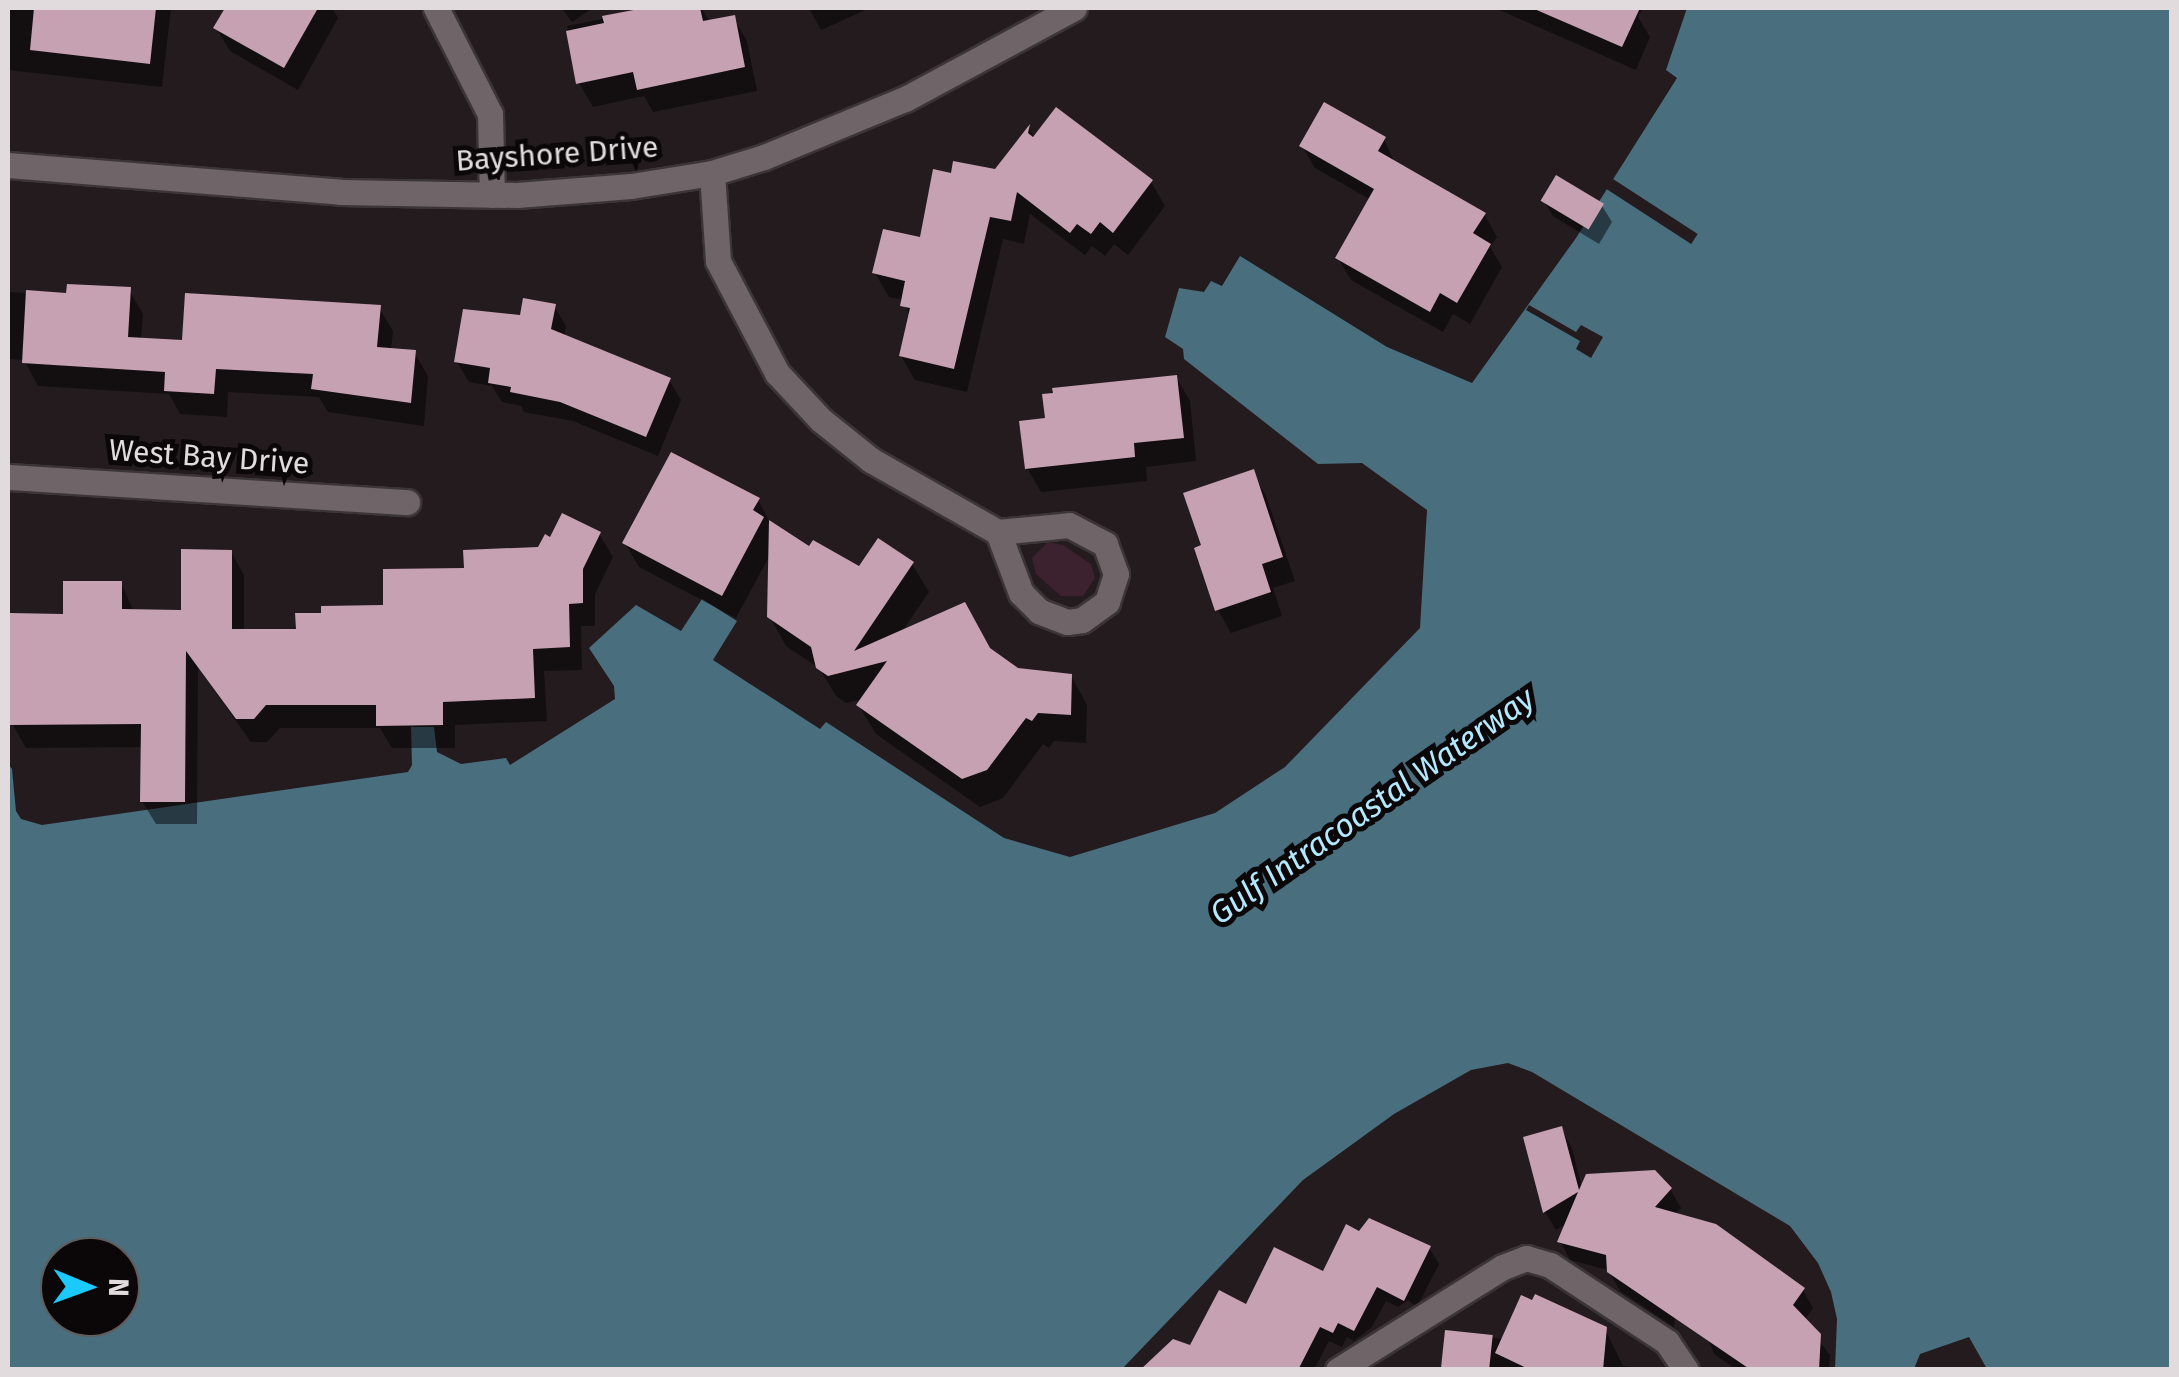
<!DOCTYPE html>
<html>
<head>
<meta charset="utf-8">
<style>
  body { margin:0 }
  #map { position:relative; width:2179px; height:1377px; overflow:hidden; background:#241b1f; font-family:"Fira Sans",sans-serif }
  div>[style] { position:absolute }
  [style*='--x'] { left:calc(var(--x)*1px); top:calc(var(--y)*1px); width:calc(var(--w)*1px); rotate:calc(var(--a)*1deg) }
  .green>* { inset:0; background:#3c212e }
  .water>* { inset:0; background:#496e7e }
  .pier>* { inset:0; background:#241b1f; transform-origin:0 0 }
  .shadow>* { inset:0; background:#0007 }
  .building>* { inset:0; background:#c6a1b1; transform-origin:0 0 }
  .roads { filter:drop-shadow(2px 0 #3c3538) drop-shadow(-2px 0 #3c3538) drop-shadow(0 2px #3c3538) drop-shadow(0 -2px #3c3538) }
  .minor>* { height:25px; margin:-12.5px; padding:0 12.5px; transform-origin:12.5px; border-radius:12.5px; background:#6f6468 }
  span { translate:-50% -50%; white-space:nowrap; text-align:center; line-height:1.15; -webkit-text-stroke:10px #0b0709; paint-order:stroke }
  .street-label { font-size:30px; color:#e2dbde }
  .water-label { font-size:32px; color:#b3e9ff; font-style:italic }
  .frame { position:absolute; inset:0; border:10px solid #e2dbde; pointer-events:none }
  .north { position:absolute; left:40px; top:1237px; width:100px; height:100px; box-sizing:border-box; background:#0b0709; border:2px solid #615c5e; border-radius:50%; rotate:91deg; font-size:28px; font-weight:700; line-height:40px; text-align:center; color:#e2dbde }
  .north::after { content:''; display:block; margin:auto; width:35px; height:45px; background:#1cc9fc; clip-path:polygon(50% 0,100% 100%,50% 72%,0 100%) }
</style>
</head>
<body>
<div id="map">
  <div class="green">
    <div style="clip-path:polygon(1048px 542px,1063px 545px,1091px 564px,1095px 578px,1083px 596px,1061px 596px,1036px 574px,1032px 558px)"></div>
  </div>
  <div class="water">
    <div style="clip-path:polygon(evenodd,1687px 8px,2171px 8px,2171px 1369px,1987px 1369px,1969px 1337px,1920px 1354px,1914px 1369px,1835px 1369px,1837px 1319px,1831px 1292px,1818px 1263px,1790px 1226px,1532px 1072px,1508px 1063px,1471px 1070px,1394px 1114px,1303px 1180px,1122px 1369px,8px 1369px,8px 764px,12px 769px,16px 811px,21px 819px,42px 825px,408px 772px,412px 765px,411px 727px,434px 727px,437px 752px,461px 764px,506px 758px,510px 765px,615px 699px,614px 686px,589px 648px,636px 605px,681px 631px,702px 599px,737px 621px,713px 660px,820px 729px,826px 722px,1004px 838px,1070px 857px,1215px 813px,1285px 767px,1420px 628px,1427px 510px,1362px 463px,1318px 464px,1184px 359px,1183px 349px,1165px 337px,1179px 288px,1204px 292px,1211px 281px,1222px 286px,1240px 256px,1387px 347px,1472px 383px,1576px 238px,1677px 78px,1666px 70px,1687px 8px,60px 1257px,120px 1257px,120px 1317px,60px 1317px,60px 1257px)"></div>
  </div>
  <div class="pier">
    <div style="left:1613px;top:179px;width:101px;height:12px;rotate:33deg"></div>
    <div style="clip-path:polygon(1529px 305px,1576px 332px,1581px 325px,1603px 337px,1591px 358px,1576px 349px,1580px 341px,1526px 310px)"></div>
  </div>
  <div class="shadow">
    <div style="clip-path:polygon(8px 8px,171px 8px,162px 87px,8px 70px)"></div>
    <div style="clip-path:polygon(227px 8px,332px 8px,338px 18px,298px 90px,230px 51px,216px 28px)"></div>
    <div style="clip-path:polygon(562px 8px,593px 8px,572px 22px)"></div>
    <div style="clip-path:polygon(657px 8px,701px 8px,710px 22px,733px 17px,747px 41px,757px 91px,653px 112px,644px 96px,593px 107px,579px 83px,567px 26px)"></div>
    <div style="clip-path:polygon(809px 8px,870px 8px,821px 30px)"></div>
    <div style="clip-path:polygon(1495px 8px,1643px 8px,1638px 17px,1650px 37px,1636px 70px)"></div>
    <div style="clip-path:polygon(1029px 128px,1035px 139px,1151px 182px,1165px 206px,1128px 255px,1114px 244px,1105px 256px,1092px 246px,1085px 255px,1030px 214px,1024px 244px,1003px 239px,967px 392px,915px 380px,901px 356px,910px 318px,904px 300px,889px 297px,875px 273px,922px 240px,953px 176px,996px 172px)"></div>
    <div style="clip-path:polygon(1384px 139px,1395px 164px,1484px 214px,1497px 237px,1490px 247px,1502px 267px,1470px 324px,1453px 314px,1443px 332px,1351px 280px,1338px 258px,1371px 200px,1315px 168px,1302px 146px)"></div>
    <div style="clip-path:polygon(1544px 201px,1602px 206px,1612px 222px,1599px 244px,1553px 216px)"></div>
    <div style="clip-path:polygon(129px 290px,143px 314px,141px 340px,185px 343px,379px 308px,393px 331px,391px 350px,414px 352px,428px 376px,424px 426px,328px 412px,319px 397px,228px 392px,227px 417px,180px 414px,169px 394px,38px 386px,24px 360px,8px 359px,8px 292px,68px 295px)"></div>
    <div style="clip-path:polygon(554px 306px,566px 326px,564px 337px,669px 380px,681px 400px,658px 456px,573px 421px,524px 412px,521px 406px,502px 402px,492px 386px,469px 382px,457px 362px,523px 318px)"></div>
    <div style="clip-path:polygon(1176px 377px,1190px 401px,1196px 461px,1146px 467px,1147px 481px,1041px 492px,1027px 468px,1048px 421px)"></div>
    <div style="clip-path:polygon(1252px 472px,1266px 496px,1295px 581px,1273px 588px,1282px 616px,1231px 633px,1218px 610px,1205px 547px)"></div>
    <div style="clip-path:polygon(758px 500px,772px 526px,810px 550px,860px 570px,912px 564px,929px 592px,901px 633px,990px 650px,1017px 670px,1071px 676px,1087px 705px,1086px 743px,1054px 741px,1049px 748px,1043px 744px,1003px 798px,980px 807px,876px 734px,859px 706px,864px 699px,846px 703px,836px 696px,819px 668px,786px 646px,770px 617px,771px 553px,736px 618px,639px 567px,625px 543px)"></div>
    <div style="clip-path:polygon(599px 534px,613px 557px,595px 594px,595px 626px,581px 626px,582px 670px,544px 671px,547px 721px,455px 725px,455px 748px,392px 748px,380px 728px,280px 728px,267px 742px,251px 742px,198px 668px,197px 824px,156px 824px,142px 801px,143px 747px,26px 748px,13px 725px,13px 703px,8px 704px,8px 616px,65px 616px,121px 583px,134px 612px,183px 613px,231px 552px,244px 575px,244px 631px,298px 632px,386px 608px,467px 571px)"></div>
    <div style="clip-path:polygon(1561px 1129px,1572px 1148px,1582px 1188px,1670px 1189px,1681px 1208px,1674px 1215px,1803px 1290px,1813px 1308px,1804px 1321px,1830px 1355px,1829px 1370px,1737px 1370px,1714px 1354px,1680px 1265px,1674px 1327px,1620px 1291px,1608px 1270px,1570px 1260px,1560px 1241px,1568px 1223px,1556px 1230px,1545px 1212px,1526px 1138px)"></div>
    <div style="clip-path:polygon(1360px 1234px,1429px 1248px,1439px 1264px,1417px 1307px,1408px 1300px,1398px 1307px,1386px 1301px,1372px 1327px,1354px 1341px,1347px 1337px,1342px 1347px,1329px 1341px,1314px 1370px,1151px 1370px,1191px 1349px,1247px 1307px,1324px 1275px)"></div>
    <div style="clip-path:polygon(1605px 1329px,1623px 1366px,1658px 1370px,1443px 1370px,1460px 1334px,1504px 1339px)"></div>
  </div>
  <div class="building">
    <div style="clip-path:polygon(34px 8px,156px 8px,150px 64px,30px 50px)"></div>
    <div style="clip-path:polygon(225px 8px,318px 8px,284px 68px,213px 28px)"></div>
    <div style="clip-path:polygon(644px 8px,700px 8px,703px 21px,735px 15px,745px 67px,637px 90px,633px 72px,576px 84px,566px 31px,604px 23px,602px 16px)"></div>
    <div style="clip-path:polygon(1532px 8px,1640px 8px,1622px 47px)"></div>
    <div style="clip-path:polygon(1324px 102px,1386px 137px,1378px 151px,1486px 213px,1473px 233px,1491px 244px,1457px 303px,1440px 293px,1430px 312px,1335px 258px,1374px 189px,1299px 146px)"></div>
    <div style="clip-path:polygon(1056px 107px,1153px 180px,1113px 233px,1100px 222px,1091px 234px,1077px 224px,1070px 233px,1017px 192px,1011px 221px,990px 217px,954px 369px,899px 356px,910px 308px,900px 306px,905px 281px,872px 273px,883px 229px,920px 237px,933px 169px,951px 173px,953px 161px,995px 169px,1030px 124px,1028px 133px,1033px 137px)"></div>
    <div style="left:1556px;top:175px;width:56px;height:30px;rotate:31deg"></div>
    <div style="clip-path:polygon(67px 284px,131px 287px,128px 337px,182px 340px,185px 293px,381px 305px,377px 347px,416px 350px,411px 403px,311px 389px,313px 374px,216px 369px,214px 394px,164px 391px,165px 372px,22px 363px,26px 290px,66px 293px)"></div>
    <div style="clip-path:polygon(523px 298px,556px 304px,551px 329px,671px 378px,646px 437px,560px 402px,510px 392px,511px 387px,488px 383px,490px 368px,454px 362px,463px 309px,520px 315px)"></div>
    <div style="clip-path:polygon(1177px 375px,1184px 438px,1134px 443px,1135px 457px,1025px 469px,1019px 421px,1045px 418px,1042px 394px,1053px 393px,1052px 388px)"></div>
    <div style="clip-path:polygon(671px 452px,760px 498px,753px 510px,764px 517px,722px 596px,622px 543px)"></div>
    <div style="clip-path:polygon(1254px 469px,1283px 557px,1262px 564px,1271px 592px,1215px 611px,1194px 548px,1201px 545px,1183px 493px)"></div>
    <div style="clip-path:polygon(562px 513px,601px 532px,583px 569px,583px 603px,569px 604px,570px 647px,533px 649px,535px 698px,443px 702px,443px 725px,376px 726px,376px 705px,266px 705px,254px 719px,236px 719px,186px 651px,185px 802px,140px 802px,141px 724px,10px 725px,10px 613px,63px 614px,63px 581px,122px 581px,122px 609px,181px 610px,181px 549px,232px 550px,232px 629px,296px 629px,295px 613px,321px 613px,321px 606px,383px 605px,383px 569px,464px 568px,463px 550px,538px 547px,545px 534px,550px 537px)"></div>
    <div style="clip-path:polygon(769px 520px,809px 546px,813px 540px,859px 566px,878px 538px,914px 562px,854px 651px,965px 602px,990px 648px,1018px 668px,1072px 674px,1071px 715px,1038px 713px,1032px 721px,1026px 718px,987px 770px,962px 779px,856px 705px,887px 661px,828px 676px,816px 668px,811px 647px,767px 617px)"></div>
    <div style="clip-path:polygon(1562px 1126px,1579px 1190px,1586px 1174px,1655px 1170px,1672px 1188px,1655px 1207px,1716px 1224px,1805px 1288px,1793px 1305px,1821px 1334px,1819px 1370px,1751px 1370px,1607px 1272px,1606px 1255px,1557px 1242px,1578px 1192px,1543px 1213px,1523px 1137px)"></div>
    <div style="clip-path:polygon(1369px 1218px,1431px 1246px,1404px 1301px,1377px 1287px,1354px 1331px,1338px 1323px,1333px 1333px,1320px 1327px,1298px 1370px,1140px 1370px,1173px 1339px,1190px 1345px,1219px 1290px,1246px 1304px,1274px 1247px,1323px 1271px,1346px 1224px,1359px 1231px)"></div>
    <div style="clip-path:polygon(1535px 1294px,1607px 1327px,1603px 1370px,1531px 1370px,1495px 1353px,1521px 1295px,1532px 1300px)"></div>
    <div style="left:1445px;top:1330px;width:48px;height:40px;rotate:6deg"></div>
  </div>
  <div class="roads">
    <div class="minor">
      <div style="--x:436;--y:8;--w:119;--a:63"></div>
      <div style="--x:490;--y:114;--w:81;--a:88.6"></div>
      <div style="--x:8;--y:165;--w:334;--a:4.6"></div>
      <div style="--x:341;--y:192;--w:176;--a:1"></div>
      <div style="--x:517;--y:195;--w:114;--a:-4.5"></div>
      <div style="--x:631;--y:186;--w:82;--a:-9.1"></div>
      <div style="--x:712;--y:173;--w:54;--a:-17.1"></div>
      <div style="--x:764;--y:157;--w:152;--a:-22.4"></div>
      <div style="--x:905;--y:99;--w:192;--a:-28.3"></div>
      <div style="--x:712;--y:173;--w:88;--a:86.1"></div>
      <div style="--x:718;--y:261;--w:127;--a:62.2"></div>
      <div style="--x:777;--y:373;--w:64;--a:46.9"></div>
      <div style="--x:821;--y:420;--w:64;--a:38.7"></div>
      <div style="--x:871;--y:460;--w:146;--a:29.6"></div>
      <div style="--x:8;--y:477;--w:400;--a:3.6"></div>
      <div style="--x:1069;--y:525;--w:41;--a:27.8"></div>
      <div style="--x:1105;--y:544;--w:32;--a:70"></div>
      <div style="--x:1116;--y:574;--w:29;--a:108"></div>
      <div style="--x:1107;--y:602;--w:31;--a:144"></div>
      <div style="--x:1082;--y:620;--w:15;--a:172"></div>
      <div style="--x:1067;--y:622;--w:30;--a:-159"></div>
      <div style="--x:1039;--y:611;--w:25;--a:-135"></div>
      <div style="--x:1021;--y:593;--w:65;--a:-110.7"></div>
      <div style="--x:998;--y:532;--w:71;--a:-5.6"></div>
      <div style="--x:1338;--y:1370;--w:195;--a:-32"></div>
      <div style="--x:1503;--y:1267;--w:25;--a:-21"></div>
      <div style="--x:1526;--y:1258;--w:25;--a:16"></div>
      <div style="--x:1550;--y:1265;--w:140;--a:33.3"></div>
      <div style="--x:1667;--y:1342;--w:34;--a:56"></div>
    </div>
  </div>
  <div class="street-label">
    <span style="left:557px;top:154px;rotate:-4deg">Bayshore Drive</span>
    <span style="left:209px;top:457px;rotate:4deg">West Bay Drive</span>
  </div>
  <div class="water-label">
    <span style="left:1372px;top:806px;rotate:-35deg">Gulf Intracoastal Waterway</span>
  </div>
  <div class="frame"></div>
  <div class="north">N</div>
</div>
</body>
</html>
